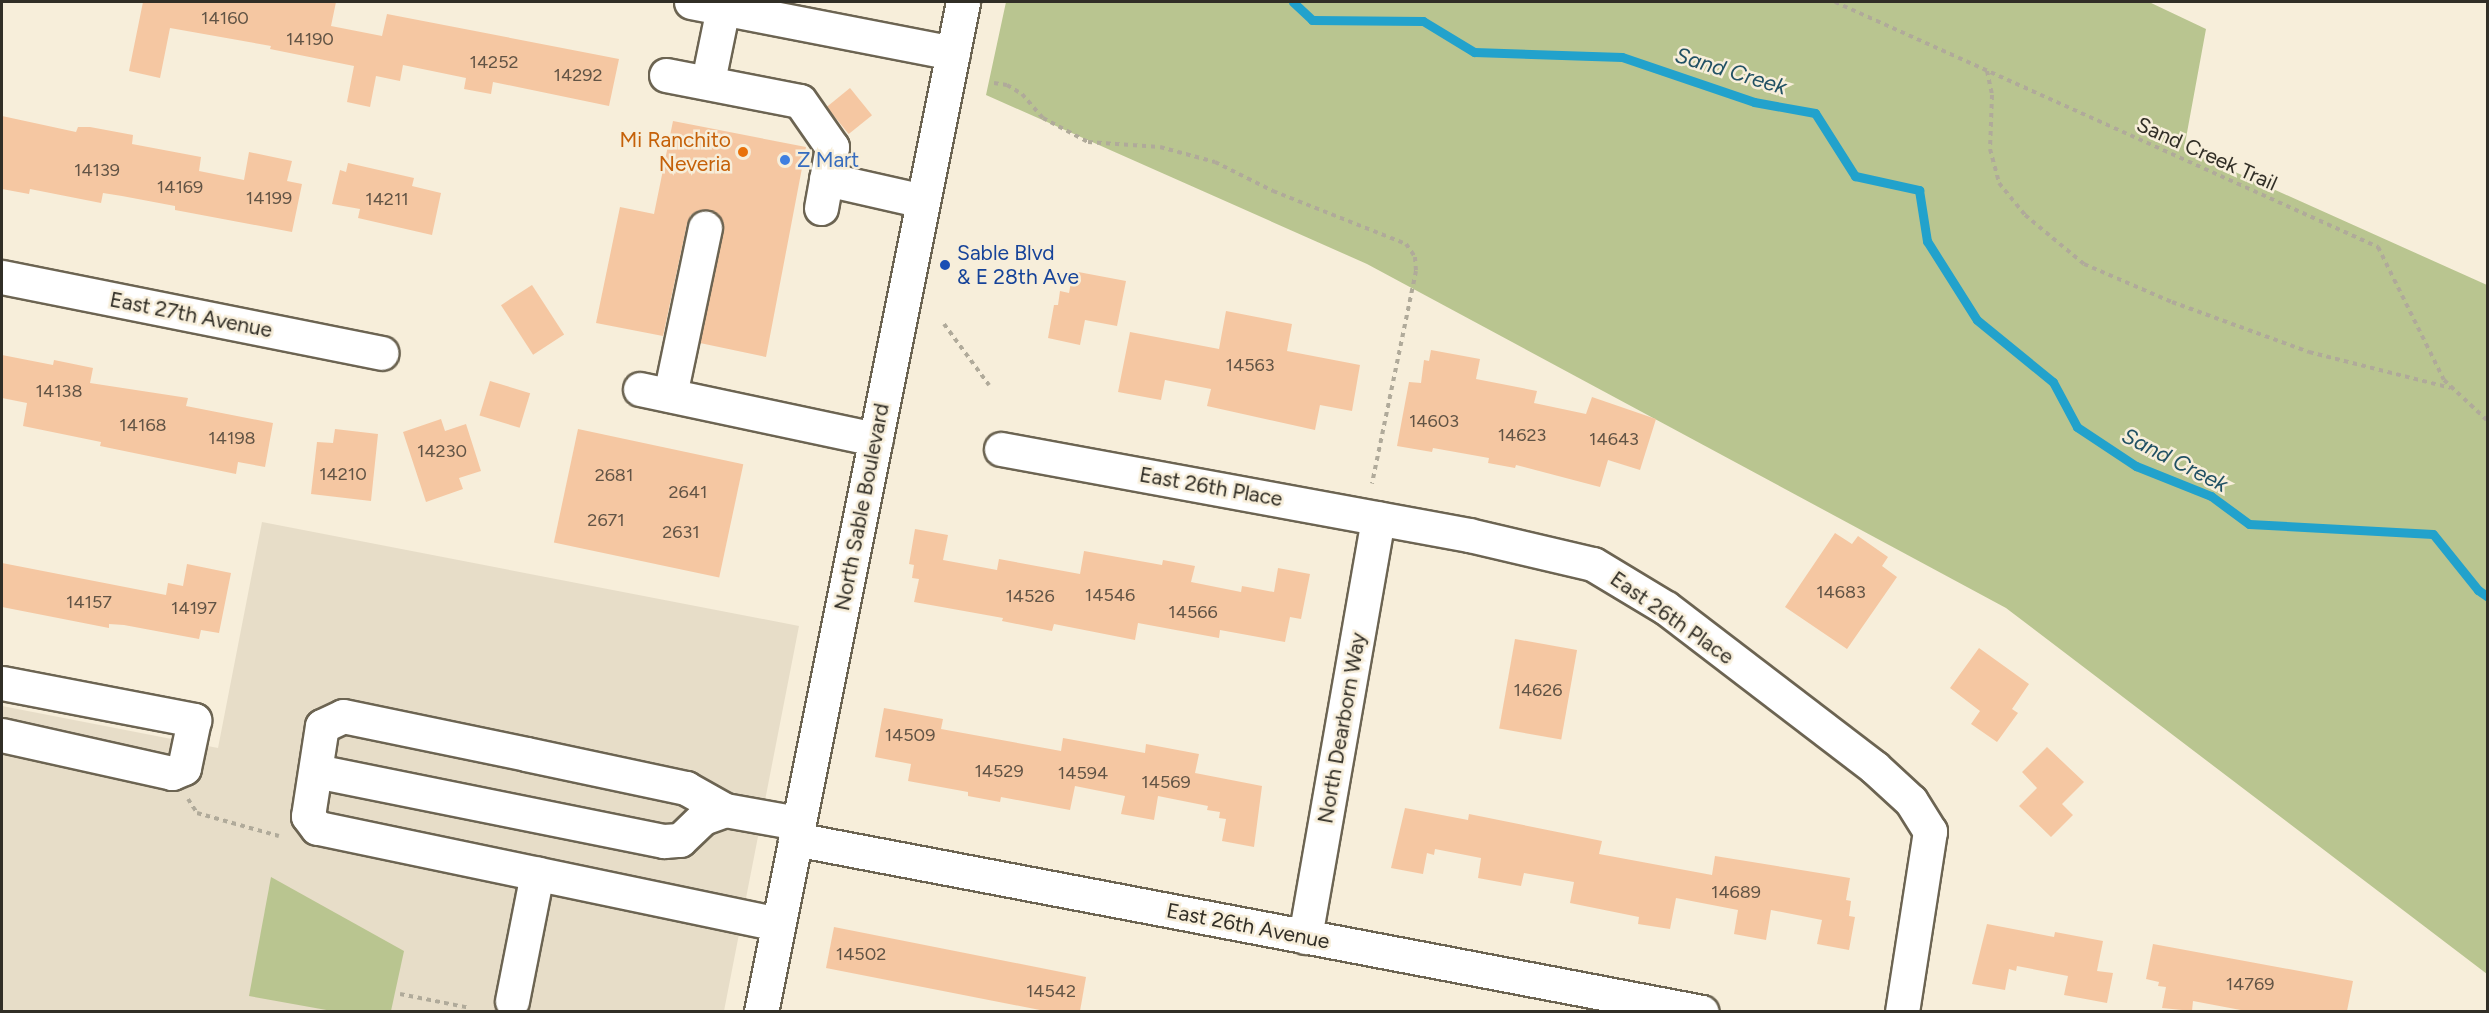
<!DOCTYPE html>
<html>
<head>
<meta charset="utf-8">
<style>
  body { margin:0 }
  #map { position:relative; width:2489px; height:1013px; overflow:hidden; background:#f7eeda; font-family:Figtree,sans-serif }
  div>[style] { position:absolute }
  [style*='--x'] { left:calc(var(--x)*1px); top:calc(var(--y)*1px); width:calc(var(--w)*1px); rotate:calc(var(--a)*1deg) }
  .education>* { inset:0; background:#e7ddc8 }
  .green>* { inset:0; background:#b9c590 }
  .stream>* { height:9px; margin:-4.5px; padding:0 4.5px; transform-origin:4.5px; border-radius:4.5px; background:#22a2cc }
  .building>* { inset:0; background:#f5c7a2; transform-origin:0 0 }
  .path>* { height:4px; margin-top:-2px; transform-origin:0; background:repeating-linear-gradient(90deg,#b0aa9a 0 4.5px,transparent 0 9px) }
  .roads { filter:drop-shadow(2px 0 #6c6452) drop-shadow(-2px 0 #6c6452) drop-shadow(0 2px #6c6452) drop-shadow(0 -2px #6c6452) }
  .minor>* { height:33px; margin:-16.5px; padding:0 16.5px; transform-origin:16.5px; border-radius:16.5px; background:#fff }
  .dots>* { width:16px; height:16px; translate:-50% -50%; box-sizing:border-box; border:3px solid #f7eeda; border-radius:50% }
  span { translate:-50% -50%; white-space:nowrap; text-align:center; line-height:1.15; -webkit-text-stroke:5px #f7eeda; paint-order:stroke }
  .number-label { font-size:18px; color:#625445 }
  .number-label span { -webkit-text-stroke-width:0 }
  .food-label { font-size:21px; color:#c56008 }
  .right { translate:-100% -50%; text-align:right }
  .street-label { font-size:21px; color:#312e26 }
  .shop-label { font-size:21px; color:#366cbe }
  .left { translate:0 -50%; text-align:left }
  .transit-label { font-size:21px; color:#164399 }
  .water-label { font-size:22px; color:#215164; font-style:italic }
  .frame { position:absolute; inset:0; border:3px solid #312e26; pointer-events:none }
</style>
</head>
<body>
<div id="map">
  <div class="education">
    <div style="clip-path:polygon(262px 522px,799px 626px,724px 1011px,2px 1011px,2px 706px,218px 748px)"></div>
  </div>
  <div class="green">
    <div style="clip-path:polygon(1006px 2px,2149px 2px,2206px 29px,2184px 149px,2487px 285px,2487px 974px,2006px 608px,1367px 264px,986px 95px)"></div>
    <div style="clip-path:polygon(271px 877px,404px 951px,391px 1011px,332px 1011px,249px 996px)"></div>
  </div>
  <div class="stream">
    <div style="--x:1293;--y:2;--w:26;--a:43"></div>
    <div style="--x:1312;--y:20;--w:111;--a:0.5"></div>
    <div style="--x:1423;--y:21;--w:60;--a:31.3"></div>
    <div style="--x:1474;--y:52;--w:148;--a:1.9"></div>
    <div style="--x:1622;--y:57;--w:139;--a:18.8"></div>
    <div style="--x:1754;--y:102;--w:62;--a:10.2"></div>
    <div style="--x:1815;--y:113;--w:75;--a:57.6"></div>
    <div style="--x:1855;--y:176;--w:66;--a:12.3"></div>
    <div style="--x:1919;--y:190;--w:52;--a:81.1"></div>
    <div style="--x:1927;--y:241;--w:93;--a:57.7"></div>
    <div style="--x:1977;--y:320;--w:98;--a:39.2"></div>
    <div style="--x:2053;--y:382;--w:51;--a:61.9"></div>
    <div style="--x:2077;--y:427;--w:71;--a:33.5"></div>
    <div style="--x:2136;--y:466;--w:81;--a:21.8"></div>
    <div style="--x:2211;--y:496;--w:47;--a:36.4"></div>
    <div style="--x:2249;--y:524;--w:184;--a:3.1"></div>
    <div style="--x:2433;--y:534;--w:72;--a:51.2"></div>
    <div style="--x:2478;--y:590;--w:12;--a:35"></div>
  </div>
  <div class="building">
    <div style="clip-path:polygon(143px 2px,336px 2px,331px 26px,382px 36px,387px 14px,619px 59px,609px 106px,493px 82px,491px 94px,464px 89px,466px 78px,403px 65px,400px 81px,376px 76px,370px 107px,347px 102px,354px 66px,270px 49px,271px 46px,170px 28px,160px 78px,129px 71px)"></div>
    <div style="left:850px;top:88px;width:35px;height:30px;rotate:51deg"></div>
    <div style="clip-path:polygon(2px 116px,76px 132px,78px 127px,90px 127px,133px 135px,132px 144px,201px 157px,199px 171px,244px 180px,249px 152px,292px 161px,287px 181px,302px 184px,292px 232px,175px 210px,175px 206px,122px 196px,103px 193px,101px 203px,30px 189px,29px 194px,2px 189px)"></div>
    <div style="clip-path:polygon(673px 121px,806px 147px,766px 357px,700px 343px,723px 231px,723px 222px,718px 214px,708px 210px,699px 210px,691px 215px,687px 224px,663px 336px,596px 323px,620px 207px,654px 214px)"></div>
    <div style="clip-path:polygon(348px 163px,414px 178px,412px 186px,441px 193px,432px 235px,358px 218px,360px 209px,332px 204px,340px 170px,346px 172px)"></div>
    <div style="clip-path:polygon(1073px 271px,1126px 281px,1117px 326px,1085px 320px,1080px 345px,1048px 338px,1054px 305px,1058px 305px,1060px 291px,1069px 293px)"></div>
    <div style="left:532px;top:285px;width:59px;height:37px;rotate:57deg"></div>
    <div style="clip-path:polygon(1226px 311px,1292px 324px,1287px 351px,1360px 365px,1352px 411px,1320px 405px,1315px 430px,1207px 406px,1211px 389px,1165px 380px,1161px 400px,1118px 392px,1130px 332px,1219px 349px)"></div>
    <div style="clip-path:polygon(1431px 350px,1480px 359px,1476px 379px,1537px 391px,1534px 403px,1586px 414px,1592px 397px,1656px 419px,1640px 470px,1608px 460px,1600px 487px,1516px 465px,1515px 468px,1488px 463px,1489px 458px,1433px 448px,1432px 452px,1397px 446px,1409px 382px,1421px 383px,1424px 360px,1429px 361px)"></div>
    <div style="clip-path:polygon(2px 355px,53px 365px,54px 360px,93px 368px,90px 383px,188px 398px,186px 406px,273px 423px,265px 467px,238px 462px,236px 474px,100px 446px,101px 442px,23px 426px,27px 403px,2px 398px)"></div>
    <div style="left:490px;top:381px;width:42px;height:36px;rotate:17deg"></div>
    <div style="clip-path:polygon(441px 419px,445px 431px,466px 424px,481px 471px,459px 478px,463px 489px,426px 502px,403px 432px)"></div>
    <div style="clip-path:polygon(335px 429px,378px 434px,371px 501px,311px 494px,317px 442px,333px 443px)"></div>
    <div style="left:578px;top:429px;width:169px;height:116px;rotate:12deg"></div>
    <div style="clip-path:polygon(915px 529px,948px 535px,943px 560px,997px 570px,999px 559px,1080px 574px,1084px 551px,1162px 565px,1163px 560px,1195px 566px,1191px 582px,1241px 592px,1242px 586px,1274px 592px,1278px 568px,1310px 574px,1301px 619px,1290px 617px,1285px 642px,1220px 630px,1219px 638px,1138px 623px,1135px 640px,1054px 624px,1052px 631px,1002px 621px,1003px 618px,914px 602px,919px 579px,912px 578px,914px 565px,909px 564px)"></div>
    <div style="clip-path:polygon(1835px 533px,1852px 544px,1858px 536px,1888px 557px,1882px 566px,1897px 577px,1847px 649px,1785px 607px)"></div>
    <div style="clip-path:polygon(2px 563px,166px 595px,168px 583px,183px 586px,187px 564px,231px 573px,219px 633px,201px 630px,199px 639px,124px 625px,109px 624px,109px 628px,2px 607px)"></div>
    <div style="left:1515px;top:639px;width:63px;height:91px;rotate:10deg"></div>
    <div style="clip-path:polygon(1979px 648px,2029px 684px,2012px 709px,2018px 713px,1997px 742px,1971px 724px,1980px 711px,1950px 688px)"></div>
    <div style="clip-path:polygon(884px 708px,943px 719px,941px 729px,1061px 751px,1063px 738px,1145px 753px,1146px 744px,1199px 754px,1195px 773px,1262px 786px,1254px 847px,1222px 841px,1226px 819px,1219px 818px,1220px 812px,1207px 810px,1208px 806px,1158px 796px,1154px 820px,1121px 814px,1125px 796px,1075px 786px,1070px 810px,1001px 797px,1000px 802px,968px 796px,968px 792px,908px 781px,911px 764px,875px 757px)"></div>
    <div style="clip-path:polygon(2047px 747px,2084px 782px,2062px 804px,2073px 815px,2051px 837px,2019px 806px,2037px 788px,2022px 772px)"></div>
    <div style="clip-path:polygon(1405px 808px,1468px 820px,1469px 814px,1602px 841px,1599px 854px,1712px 875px,1715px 856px,1850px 878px,1846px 900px,1851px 901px,1849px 916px,1855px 917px,1849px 950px,1817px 944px,1822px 920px,1771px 910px,1766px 940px,1734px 934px,1738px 910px,1676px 898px,1670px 929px,1638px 924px,1639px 917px,1570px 903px,1574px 882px,1524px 873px,1521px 886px,1478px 878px,1481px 858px,1435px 849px,1434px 855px,1427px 853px,1423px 874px,1391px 868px)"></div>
    <div style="clip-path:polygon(1987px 924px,2054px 937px,2055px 932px,2103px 941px,2097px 971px,2113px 973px,2107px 1003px,2064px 995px,2068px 976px,2017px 966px,2016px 971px,2009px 969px,2005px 990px,1972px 984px)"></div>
    <div style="clip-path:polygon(834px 927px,1086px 977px,1080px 1011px,1045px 1011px,826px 968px)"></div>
    <div style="clip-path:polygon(2153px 944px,2353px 981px,2347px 1011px,2246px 1011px,2193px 1001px,2192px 1011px,2162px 1008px,2166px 987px,2158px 986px,2159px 982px,2146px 979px)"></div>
  </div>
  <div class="path">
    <div style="--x:1835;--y:2;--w:596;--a:24.28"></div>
    <div style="--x:2378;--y:247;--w:148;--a:63.6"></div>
    <div style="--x:2444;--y:380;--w:60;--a:43"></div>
    <div style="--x:1987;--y:71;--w:25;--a:78"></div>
    <div style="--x:1992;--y:95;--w:54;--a:92.1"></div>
    <div style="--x:1990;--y:149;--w:35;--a:75"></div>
    <div style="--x:1999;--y:183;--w:41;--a:50.9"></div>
    <div style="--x:2025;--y:215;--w:77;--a:39.7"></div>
    <div style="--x:2084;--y:264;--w:96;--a:23.4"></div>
    <div style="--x:2172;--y:302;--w:146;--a:20.1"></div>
    <div style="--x:2309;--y:352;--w:146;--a:14.2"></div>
    <div style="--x:994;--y:83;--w:13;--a:9"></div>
    <div style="--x:1007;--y:85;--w:17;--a:31"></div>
    <div style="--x:1022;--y:94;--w:32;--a:49"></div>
    <div style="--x:1043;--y:118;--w:51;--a:28.1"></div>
    <div style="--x:1088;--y:142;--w:72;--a:4"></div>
    <div style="--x:1160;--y:147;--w:57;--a:15.3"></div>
    <div style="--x:1215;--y:162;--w:65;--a:26.6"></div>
    <div style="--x:1273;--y:191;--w:143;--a:21.7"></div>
    <div style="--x:1406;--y:244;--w:16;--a:55"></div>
    <div style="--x:1415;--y:257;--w:14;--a:86"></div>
    <div style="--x:1416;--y:271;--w:217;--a:101.7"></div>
    <div style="--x:944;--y:324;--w:76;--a:53.6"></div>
    <div style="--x:188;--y:799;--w:17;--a:57"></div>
    <div style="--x:197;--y:813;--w:85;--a:15.7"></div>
    <div style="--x:400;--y:994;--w:71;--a:11.3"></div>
  </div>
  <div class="roads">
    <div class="minor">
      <div style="--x:691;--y:2;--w:267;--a:11"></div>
      <div style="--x:666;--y:75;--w:136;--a:11"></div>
      <div style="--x:800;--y:101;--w:56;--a:55.2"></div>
      <div style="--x:832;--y:147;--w:62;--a:100.2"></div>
      <div style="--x:708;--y:81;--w:75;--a:-78.4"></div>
      <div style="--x:826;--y:179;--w:99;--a:12.8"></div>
      <div style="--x:2;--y:277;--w:387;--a:11.3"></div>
      <div style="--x:640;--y:389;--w:241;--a:12"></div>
      <div style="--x:670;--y:395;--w:171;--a:-78.2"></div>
      <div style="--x:1001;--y:449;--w:476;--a:10.4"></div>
      <div style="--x:1469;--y:535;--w:127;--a:13.2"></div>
      <div style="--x:1593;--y:564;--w:85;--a:31.1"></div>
      <div style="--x:1666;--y:608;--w:262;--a:37.4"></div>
      <div style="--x:1874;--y:767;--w:50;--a:42.6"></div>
      <div style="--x:1911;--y:801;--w:36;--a:58"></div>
      <div style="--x:1930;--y:831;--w:183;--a:98.8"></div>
      <div style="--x:2;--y:683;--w:196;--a:10.9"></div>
      <div style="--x:194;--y:720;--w:49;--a:101.8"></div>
      <div style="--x:184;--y:768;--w:13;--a:157"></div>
      <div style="--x:172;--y:773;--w:174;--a:-167.4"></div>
      <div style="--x:316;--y:771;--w:355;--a:11.4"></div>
      <div style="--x:664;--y:841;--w:16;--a:-4"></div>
      <div style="--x:680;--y:840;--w:32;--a:-44"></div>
      <div style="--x:703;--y:818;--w:23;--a:-20"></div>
      <div style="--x:795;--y:839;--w:923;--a:10.8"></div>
      <div style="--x:778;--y:924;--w:471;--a:-168.2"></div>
      <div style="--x:317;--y:828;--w:15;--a:-127"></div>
      <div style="--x:308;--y:816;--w:91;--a:-81.2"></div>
      <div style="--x:322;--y:726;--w:23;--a:-25"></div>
      <div style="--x:343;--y:716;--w:187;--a:11.7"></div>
      <div style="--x:526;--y:754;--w:164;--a:12"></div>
      <div style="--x:686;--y:788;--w:45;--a:29.4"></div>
      <div style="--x:725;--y:810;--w:74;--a:10.1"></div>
      <div style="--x:1305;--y:937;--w:425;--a:-80.1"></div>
      <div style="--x:512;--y:1001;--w:130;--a:-78.9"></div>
      <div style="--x:761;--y:1012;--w:1030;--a:-78.69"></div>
    </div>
  </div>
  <div class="dots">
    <div style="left:743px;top:152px;background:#e8710a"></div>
    <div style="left:785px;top:160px;background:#3f7fe0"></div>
    <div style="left:945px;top:265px;background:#1a4fb4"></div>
  </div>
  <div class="number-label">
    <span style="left:225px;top:18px">14160</span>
    <span style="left:310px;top:39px">14190</span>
    <span style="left:494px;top:62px">14252</span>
    <span style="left:578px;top:75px">14292</span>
    <span style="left:97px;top:170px">14139</span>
    <span style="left:180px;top:187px">14169</span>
    <span style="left:269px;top:198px">14199</span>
    <span style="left:387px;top:199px">14211</span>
    <span style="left:1250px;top:365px">14563</span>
    <span style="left:59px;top:391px">14138</span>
    <span style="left:1434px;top:421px">14603</span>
    <span style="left:143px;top:425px">14168</span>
    <span style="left:1522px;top:435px">14623</span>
    <span style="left:232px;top:438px">14198</span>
    <span style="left:1614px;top:439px">14643</span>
    <span style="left:442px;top:451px">14230</span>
    <span style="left:343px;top:474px">14210</span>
    <span style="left:614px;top:475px">2681</span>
    <span style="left:688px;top:492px">2641</span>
    <span style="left:606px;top:520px">2671</span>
    <span style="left:681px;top:532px">2631</span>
    <span style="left:1841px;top:592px">14683</span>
    <span style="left:1110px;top:595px">14546</span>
    <span style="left:1030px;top:596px">14526</span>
    <span style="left:89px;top:602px">14157</span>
    <span style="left:194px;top:608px">14197</span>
    <span style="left:1193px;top:612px">14566</span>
    <span style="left:1538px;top:690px">14626</span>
    <span style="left:910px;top:735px">14509</span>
    <span style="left:999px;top:771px">14529</span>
    <span style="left:1083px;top:773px">14594</span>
    <span style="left:1166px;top:782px">14569</span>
    <span style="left:1736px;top:892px">14689</span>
    <span style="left:861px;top:954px">14502</span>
    <span style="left:2250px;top:984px">14769</span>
    <span style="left:1051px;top:991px">14542</span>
  </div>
  <div class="food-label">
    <span class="right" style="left:731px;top:152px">Mi Ranchito<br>Neveria</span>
  </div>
  <div class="street-label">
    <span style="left:2207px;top:154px;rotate:24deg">Sand Creek Trail</span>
    <span style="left:191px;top:315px;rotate:11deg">East 27th Avenue</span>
    <span style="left:1211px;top:487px;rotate:10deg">East 26th Place</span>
    <span style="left:862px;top:507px;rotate:-79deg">North Sable Boulevard</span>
    <span style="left:1672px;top:618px;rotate:35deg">East 26th Place</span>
    <span style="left:1342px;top:728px;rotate:-80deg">North Dearborn Way</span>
    <span style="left:1248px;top:926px;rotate:11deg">East 26th Avenue</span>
  </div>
  <div class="shop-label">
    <span class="left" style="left:797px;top:160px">Z Mart</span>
  </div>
  <div class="transit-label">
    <span class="left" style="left:957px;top:265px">Sable Blvd<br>&amp; E 28th Ave</span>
  </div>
  <div class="water-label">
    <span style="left:1731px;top:71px;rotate:17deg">Sand Creek</span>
    <span style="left:2175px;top:460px;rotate:27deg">Sand Creek</span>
  </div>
  <div class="frame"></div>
</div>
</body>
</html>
